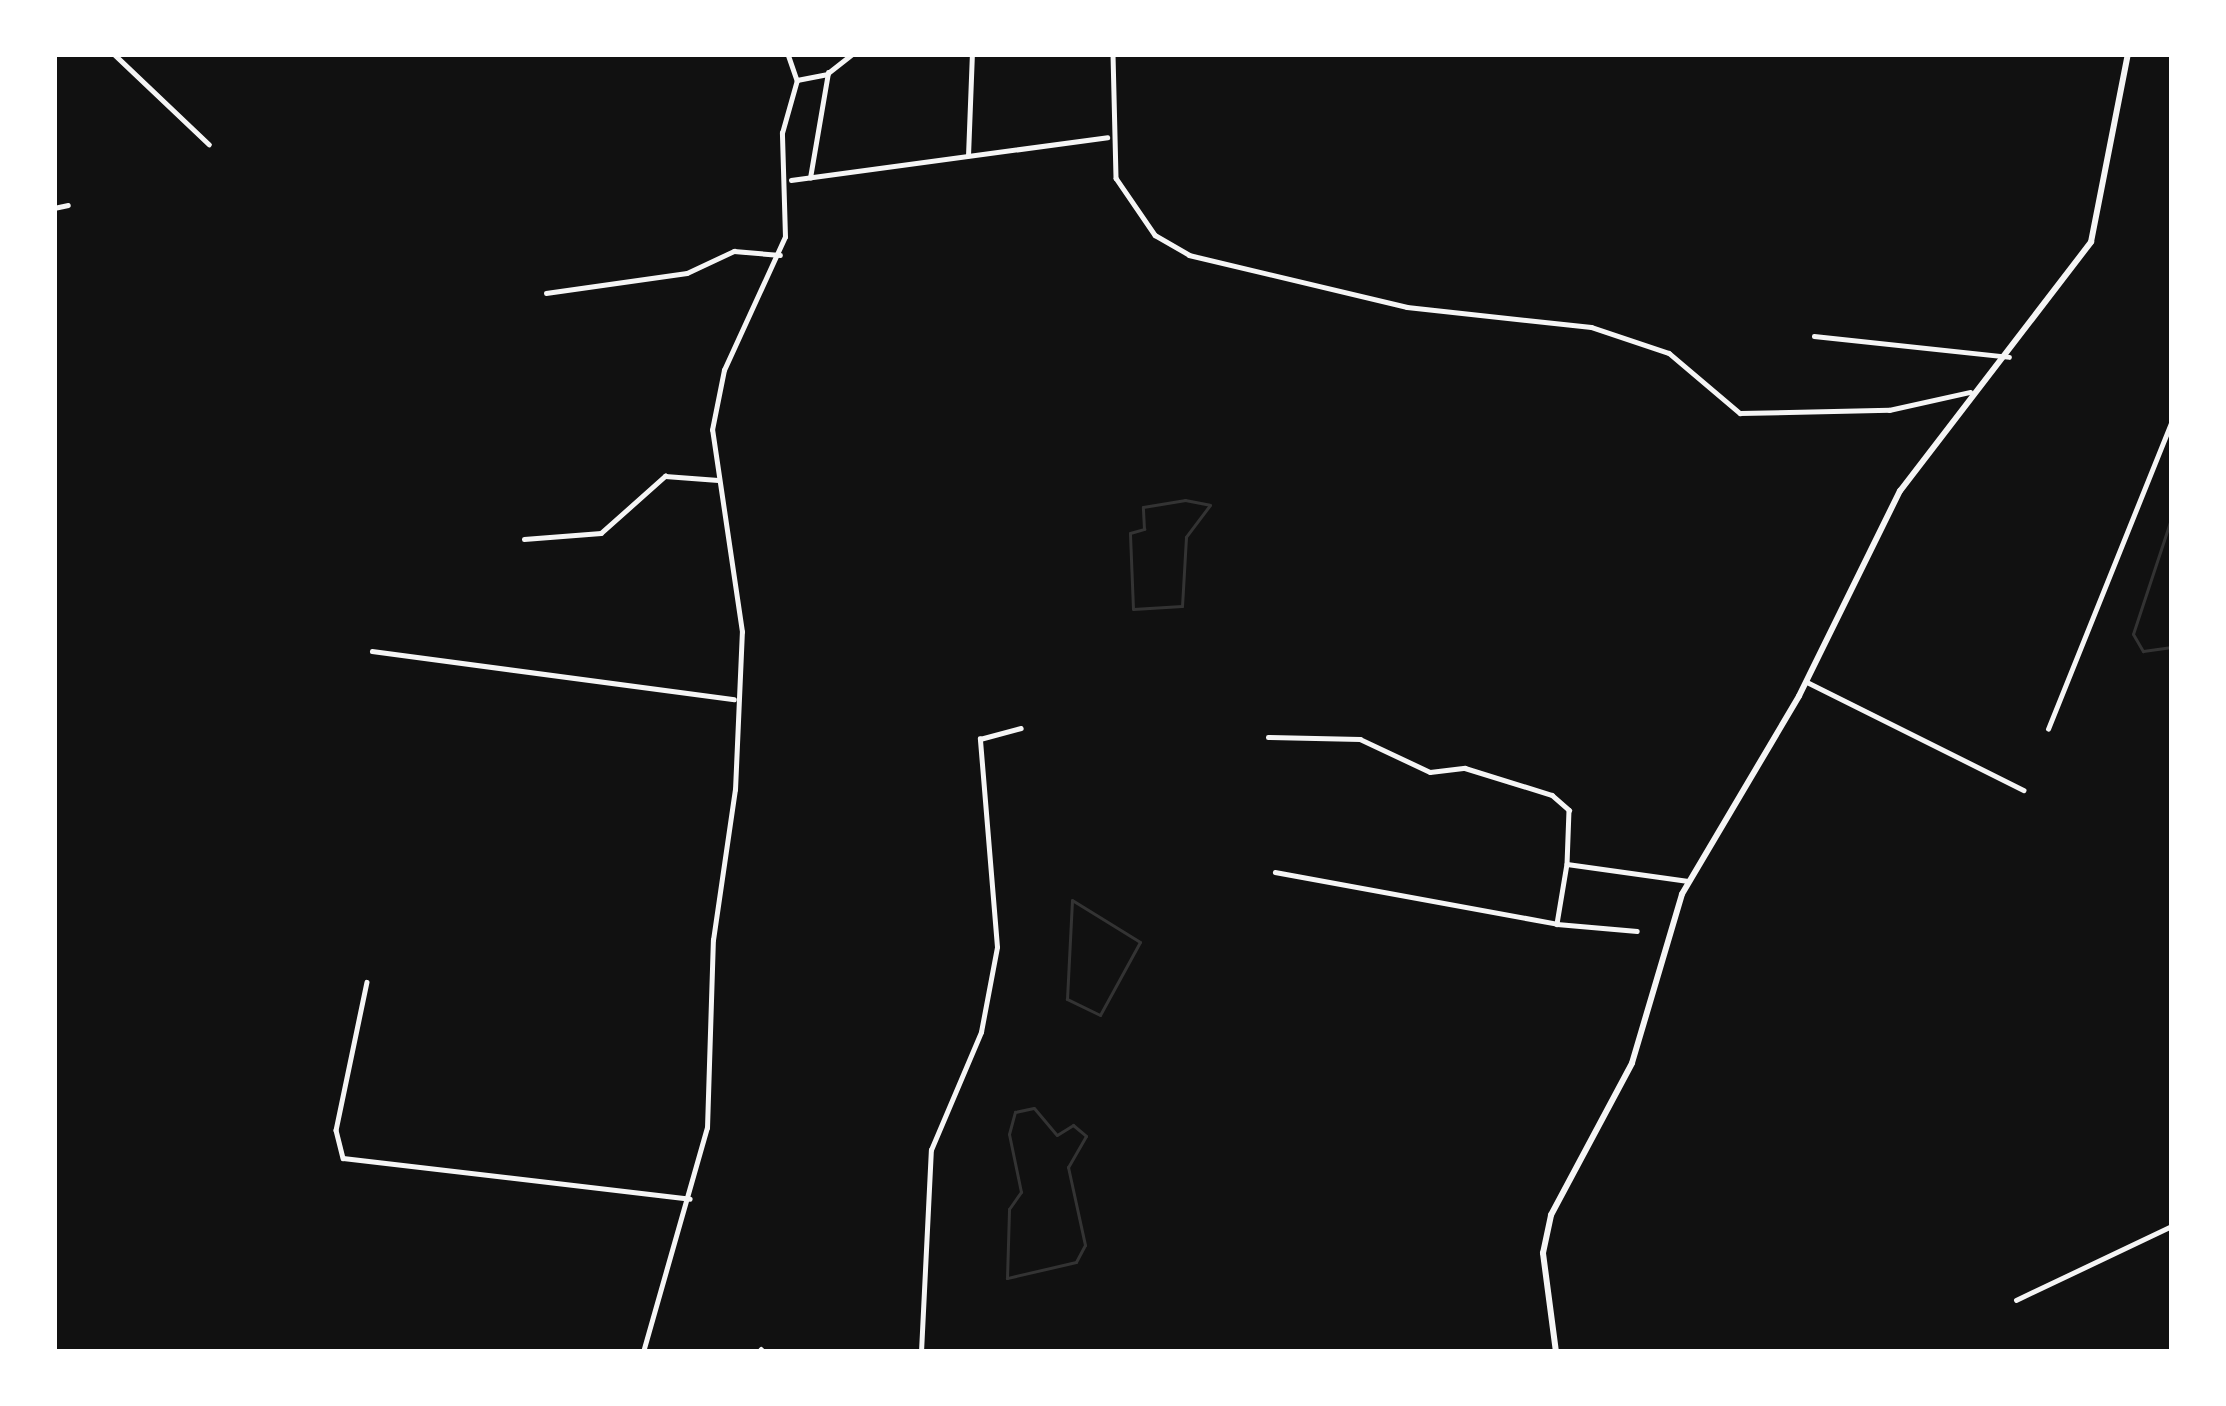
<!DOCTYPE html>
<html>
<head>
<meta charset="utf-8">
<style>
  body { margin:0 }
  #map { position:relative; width:2226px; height:1406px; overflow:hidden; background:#111; font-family:"Times New Roman",serif }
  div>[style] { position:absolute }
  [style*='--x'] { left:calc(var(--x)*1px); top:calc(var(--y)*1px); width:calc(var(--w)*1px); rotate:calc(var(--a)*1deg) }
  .stream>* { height:3px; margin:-1.5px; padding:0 1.5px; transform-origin:1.5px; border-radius:1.5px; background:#333 }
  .minor>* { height:4.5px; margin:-2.25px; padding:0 2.25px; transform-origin:2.25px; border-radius:2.25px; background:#f5f5f5 }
  .tertiary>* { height:6px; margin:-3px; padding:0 3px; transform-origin:3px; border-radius:3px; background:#f5f5f5 }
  span { translate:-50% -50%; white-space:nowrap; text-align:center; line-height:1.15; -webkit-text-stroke:10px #fff; paint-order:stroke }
  .frame { position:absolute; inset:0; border:57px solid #fff; pointer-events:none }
</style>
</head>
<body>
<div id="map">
  <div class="stream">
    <div style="--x:1185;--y:500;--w:25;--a:11"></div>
    <div style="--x:1210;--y:505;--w:40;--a:127"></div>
    <div style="--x:1186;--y:537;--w:69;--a:93.3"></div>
    <div style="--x:1182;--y:606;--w:49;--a:176.5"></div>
    <div style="--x:1133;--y:609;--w:76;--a:-92.3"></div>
    <div style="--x:1130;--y:533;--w:15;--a:-16"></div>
    <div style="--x:1144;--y:529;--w:22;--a:-93"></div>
    <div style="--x:1143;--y:507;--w:43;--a:-9.5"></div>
    <div style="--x:2172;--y:516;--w:124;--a:108.3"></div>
    <div style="--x:2133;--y:634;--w:20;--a:60"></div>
    <div style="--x:2143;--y:651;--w:29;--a:-8"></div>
    <div style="--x:1072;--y:900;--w:80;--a:31.7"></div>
    <div style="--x:1140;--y:942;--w:83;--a:118.7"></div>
    <div style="--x:1100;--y:1015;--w:37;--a:-154"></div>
    <div style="--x:1067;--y:999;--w:99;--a:-87.1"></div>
    <div style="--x:1034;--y:1108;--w:35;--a:50"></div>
    <div style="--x:1057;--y:1135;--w:19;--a:-32"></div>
    <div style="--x:1073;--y:1125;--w:17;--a:40"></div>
    <div style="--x:1086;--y:1136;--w:36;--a:120"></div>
    <div style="--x:1068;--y:1167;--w:80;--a:77.7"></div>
    <div style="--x:1085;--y:1245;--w:19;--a:118"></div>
    <div style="--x:1076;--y:1262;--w:71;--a:166.9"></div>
    <div style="--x:1007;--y:1278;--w:69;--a:-88.3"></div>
    <div style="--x:1009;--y:1209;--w:21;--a:-55"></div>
    <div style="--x:1021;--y:1192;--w:59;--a:-101.7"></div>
    <div style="--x:1009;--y:1134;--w:23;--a:-75"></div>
    <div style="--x:1015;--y:1112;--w:19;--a:-12"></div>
  </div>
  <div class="minor">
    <div style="--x:114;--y:54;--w:131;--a:43.5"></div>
    <div style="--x:262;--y:54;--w:56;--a:0"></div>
    <div style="--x:788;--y:54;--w:28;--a:71"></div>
    <div style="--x:1113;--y:54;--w:124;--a:88.6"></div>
    <div style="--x:1116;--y:178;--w:69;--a:55.6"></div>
    <div style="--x:1155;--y:235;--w:39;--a:30"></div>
    <div style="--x:1189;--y:255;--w:224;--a:13.4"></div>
    <div style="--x:1407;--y:307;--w:185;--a:6.2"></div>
    <div style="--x:1591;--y:327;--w:82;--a:18.4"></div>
    <div style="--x:1669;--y:353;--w:93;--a:40.2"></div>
    <div style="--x:1740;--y:413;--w:149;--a:-1.2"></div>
    <div style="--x:1889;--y:410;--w:83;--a:-12.5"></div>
    <div style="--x:797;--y:80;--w:31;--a:-11"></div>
    <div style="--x:968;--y:156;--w:102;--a:-87.8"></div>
    <div style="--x:810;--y:178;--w:107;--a:-80.3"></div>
    <div style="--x:828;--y:73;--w:31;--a:-38"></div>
    <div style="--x:791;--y:180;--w:319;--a:-7.7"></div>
    <div style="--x:54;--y:208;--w:14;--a:-12"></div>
    <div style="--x:546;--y:293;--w:142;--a:-8.1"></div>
    <div style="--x:687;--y:273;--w:52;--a:-25.1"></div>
    <div style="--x:734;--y:251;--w:46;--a:5"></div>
    <div style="--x:1814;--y:336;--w:196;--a:6.1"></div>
    <div style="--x:524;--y:539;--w:77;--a:-4.5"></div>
    <div style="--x:601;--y:533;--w:86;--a:-41.7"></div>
    <div style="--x:665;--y:476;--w:53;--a:4.3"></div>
    <div style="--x:372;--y:651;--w:365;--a:7.6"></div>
    <div style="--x:1807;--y:682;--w:242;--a:26.5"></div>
    <div style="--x:2048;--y:729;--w:332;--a:-68.1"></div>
    <div style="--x:1268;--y:737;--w:92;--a:1.2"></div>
    <div style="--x:1360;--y:739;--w:77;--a:25.2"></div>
    <div style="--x:1430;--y:772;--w:35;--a:-7"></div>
    <div style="--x:1465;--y:768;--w:91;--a:17.2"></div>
    <div style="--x:1552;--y:795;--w:23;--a:41"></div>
    <div style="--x:1569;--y:810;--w:54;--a:92.1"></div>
    <div style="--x:1567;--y:864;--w:122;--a:8"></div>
    <div style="--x:1567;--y:864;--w:61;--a:99.5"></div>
    <div style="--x:1557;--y:924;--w:80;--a:5"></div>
    <div style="--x:1275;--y:872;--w:287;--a:10.4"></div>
    <div style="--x:367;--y:982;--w:151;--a:101.8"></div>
    <div style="--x:336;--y:1130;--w:29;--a:76"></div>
    <div style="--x:343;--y:1158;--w:349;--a:6.7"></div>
    <div style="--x:2016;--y:1300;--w:173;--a:-25.4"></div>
    <div style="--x:761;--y:1349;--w:4;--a:45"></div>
    <div style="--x:643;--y:1352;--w:233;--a:-74.1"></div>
    <div style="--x:707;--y:1128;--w:188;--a:-88.2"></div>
    <div style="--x:713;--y:940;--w:152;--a:-81.7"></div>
    <div style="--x:735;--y:790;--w:158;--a:-87.5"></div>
    <div style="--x:742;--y:632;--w:204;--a:-98.4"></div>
    <div style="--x:712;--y:430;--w:61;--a:-78.7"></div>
    <div style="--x:724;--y:370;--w:146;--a:-65.4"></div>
    <div style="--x:785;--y:237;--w:104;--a:-91.7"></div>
    <div style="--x:782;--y:133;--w:55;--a:-74.2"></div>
    <div style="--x:921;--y:1352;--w:202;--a:-87.2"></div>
    <div style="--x:931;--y:1150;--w:128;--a:-67"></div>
    <div style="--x:981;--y:1032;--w:86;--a:-79.3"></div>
    <div style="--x:997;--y:947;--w:209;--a:-94.7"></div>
    <div style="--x:980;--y:739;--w:42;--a:-15"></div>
  </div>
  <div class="tertiary">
    <div style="--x:1556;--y:1352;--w:100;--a:-97.5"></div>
    <div style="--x:1543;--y:1253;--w:39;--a:-78"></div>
    <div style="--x:1551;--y:1215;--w:172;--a:-61.9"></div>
    <div style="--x:1632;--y:1063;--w:176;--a:-73.5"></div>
    <div style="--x:1682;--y:894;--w:230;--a:-59.4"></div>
    <div style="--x:1799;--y:696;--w:229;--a:-63.8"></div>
    <div style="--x:1900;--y:491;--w:314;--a:-52.5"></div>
    <div style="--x:2091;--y:242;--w:192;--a:-78.9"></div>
  </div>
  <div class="frame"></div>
</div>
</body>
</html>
